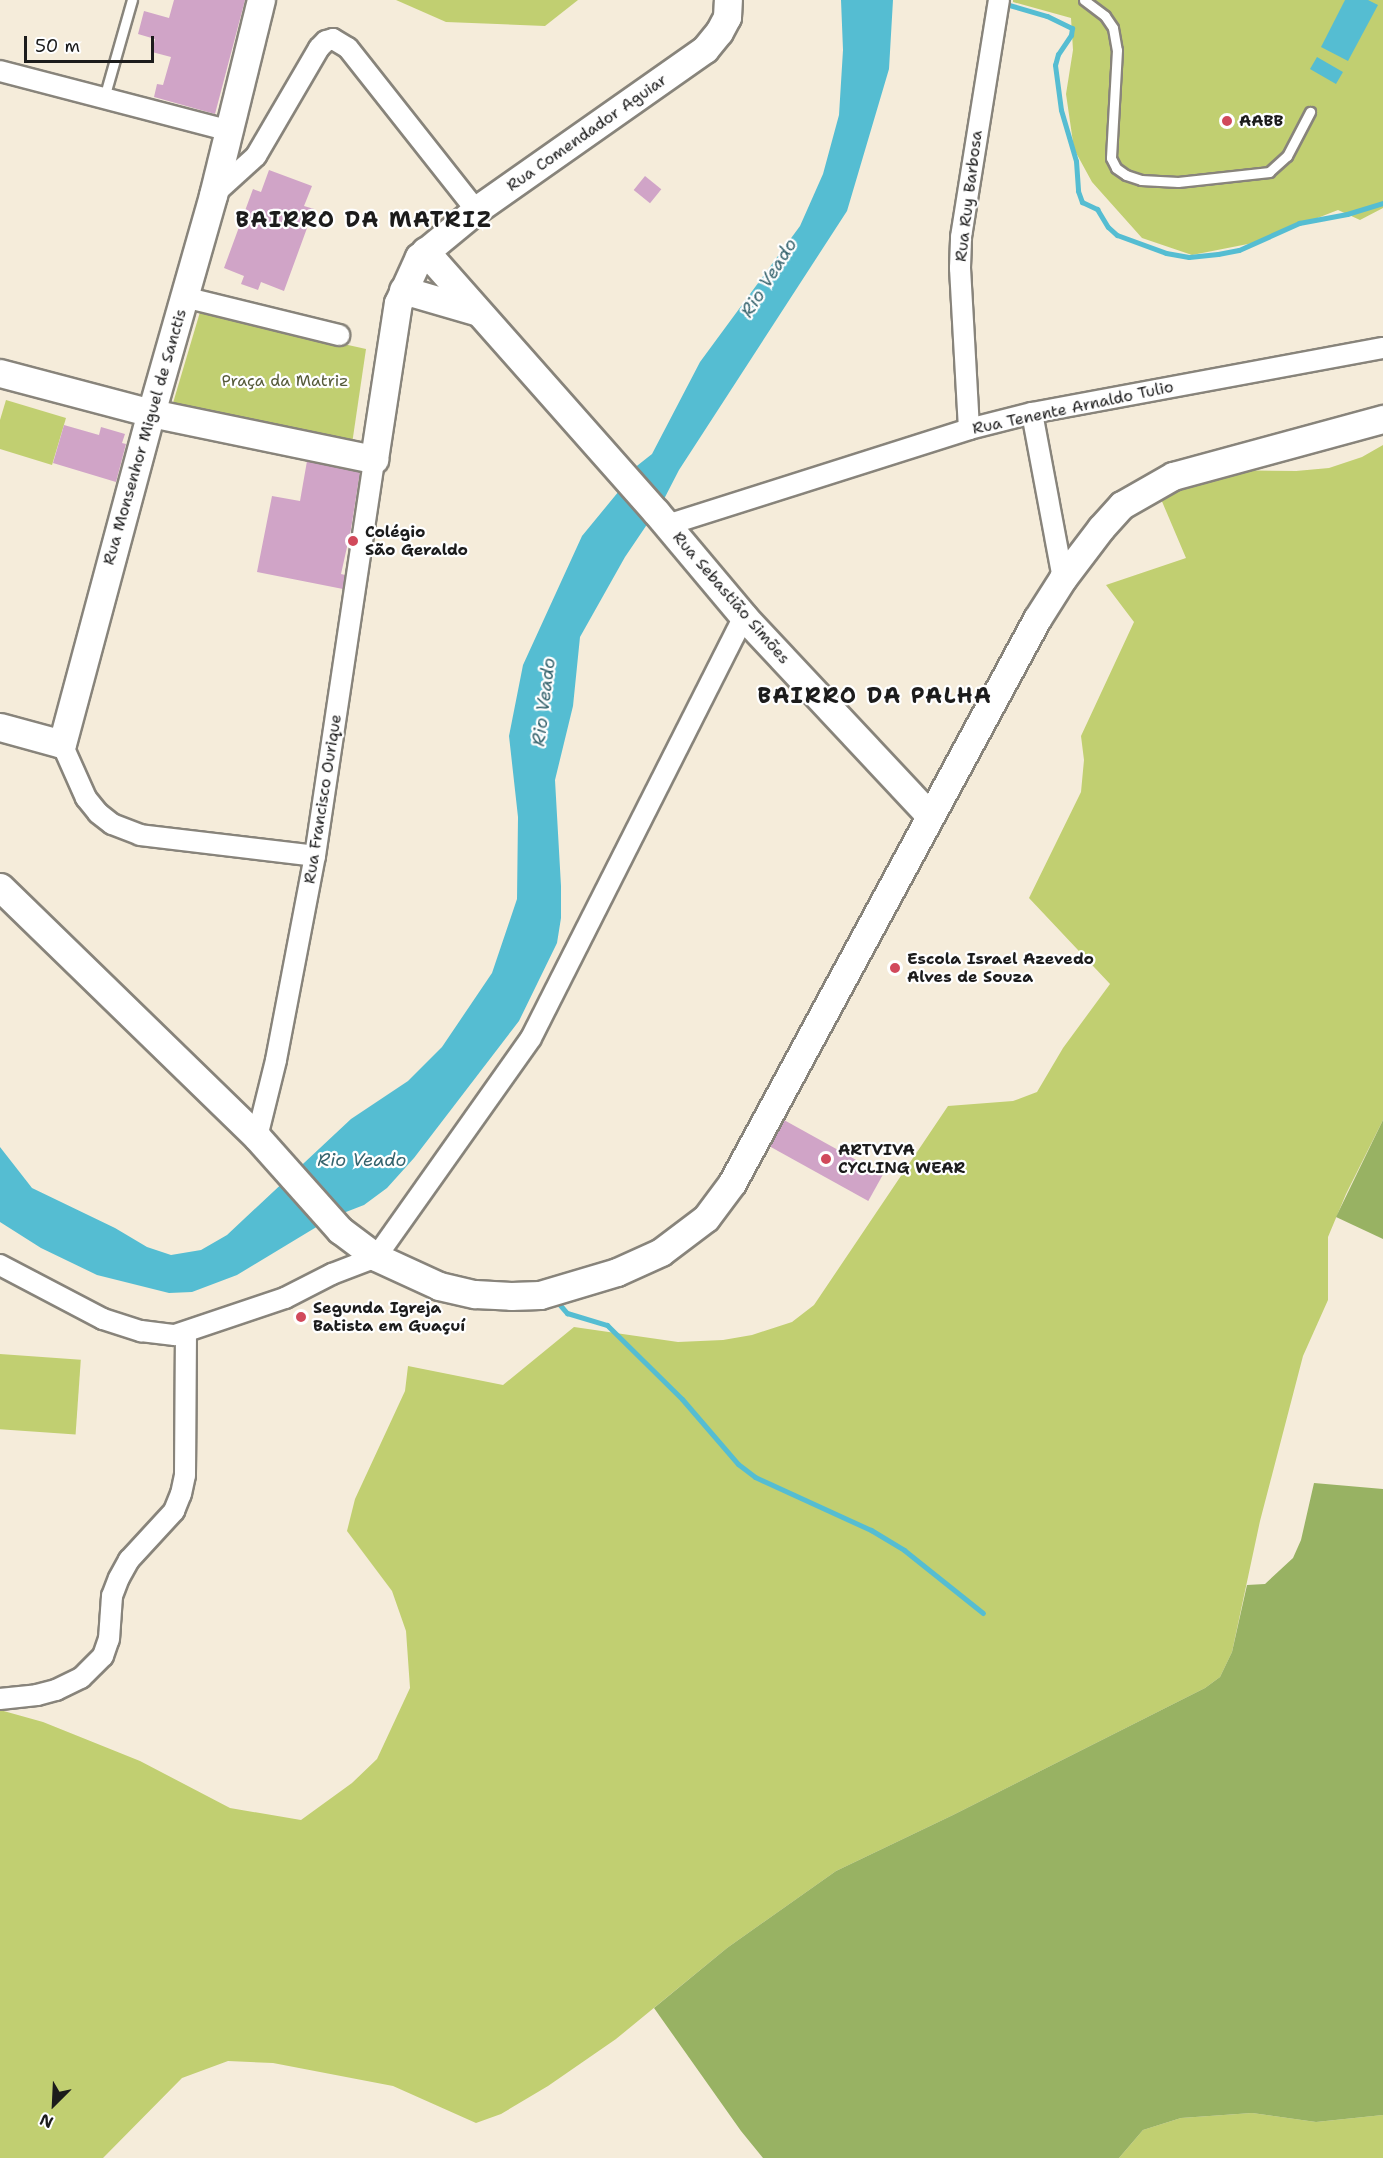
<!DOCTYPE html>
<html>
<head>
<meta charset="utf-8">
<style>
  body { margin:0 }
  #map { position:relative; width:1383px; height:2158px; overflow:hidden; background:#f5ecda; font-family:"Shantell Sans",sans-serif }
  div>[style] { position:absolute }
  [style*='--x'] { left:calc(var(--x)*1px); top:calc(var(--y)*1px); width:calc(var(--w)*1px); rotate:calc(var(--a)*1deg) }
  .green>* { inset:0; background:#c1cf71; transform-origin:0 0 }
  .forest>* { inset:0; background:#98b263 }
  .water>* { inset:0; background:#55bdd2; transform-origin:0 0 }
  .stream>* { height:5px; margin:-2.5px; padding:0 2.5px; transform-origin:2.5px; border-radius:2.5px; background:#55bdd2 }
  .building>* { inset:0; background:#d0a4c7; transform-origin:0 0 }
  .roads { filter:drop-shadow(2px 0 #88847b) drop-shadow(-2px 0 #88847b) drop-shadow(0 2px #88847b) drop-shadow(0 -2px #88847b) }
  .lane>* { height:9px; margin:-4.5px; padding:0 4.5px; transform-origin:4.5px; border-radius:4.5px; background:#fff }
  .street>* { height:20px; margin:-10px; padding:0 10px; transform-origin:10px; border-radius:10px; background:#fff }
  .secondary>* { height:27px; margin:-13.5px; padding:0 13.5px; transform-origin:13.5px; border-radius:13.5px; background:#fff }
  .dots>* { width:16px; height:16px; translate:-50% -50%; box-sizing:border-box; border:3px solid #fff; border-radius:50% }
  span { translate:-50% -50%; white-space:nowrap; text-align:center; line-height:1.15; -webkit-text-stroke:4.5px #fff; paint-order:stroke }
  .poi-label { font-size:16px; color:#1c1c1c; font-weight:700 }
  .left { translate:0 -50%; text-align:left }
  .street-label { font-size:16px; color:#1c1c1c }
  .park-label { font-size:16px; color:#565b3a }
  .water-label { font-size:18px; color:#36646e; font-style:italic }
  .district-label { font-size:22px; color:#1c1c1c; font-weight:700; letter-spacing:1.5px }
  .north { position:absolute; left:24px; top:2074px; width:60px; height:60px; -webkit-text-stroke:4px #fff; paint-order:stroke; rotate:204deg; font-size:16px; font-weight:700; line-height:24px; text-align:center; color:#1c1c1c }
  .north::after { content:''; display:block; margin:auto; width:21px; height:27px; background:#1c1c1c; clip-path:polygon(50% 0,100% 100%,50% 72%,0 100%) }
  .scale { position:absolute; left:24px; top:36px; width:130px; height:27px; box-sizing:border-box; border:3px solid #1c1c1c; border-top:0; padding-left:8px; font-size:18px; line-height:21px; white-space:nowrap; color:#1c1c1c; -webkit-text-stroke:4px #fff; paint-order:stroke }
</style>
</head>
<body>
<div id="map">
  <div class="green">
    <div style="clip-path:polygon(396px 0,578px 0,545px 26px,446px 22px)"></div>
    <div style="clip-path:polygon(1013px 0,1383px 0,1383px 208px,1360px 220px,1338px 210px,1253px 243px,1192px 255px,1142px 238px,1092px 182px,1074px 149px,1066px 94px,1073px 50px,1071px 18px,1013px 2px)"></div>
    <div style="clip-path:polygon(200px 312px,366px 349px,352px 444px,281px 431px,173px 403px)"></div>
    <div style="clip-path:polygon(6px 400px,66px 418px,52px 465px,0 449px,0 420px)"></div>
    <div style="clip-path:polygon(1383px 445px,1383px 1120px,1346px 1194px,1328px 1237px,1328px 1300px,1303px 1356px,1260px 1521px,1232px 1652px,1220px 1677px,1205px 1688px,953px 1815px,836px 1871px,727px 1948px,616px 2039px,548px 2086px,501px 2114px,476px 2123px,393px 2086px,273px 2063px,228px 2061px,182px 2078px,103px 2158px,0 2158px,0 1710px,43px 1722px,140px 1761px,230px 1808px,301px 1820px,352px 1783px,377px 1759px,410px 1688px,406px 1631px,392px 1591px,347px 1531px,355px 1499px,405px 1391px,408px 1366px,503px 1385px,574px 1327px,678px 1342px,723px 1340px,752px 1335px,792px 1322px,814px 1305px,948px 1106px,1013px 1101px,1037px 1092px,1063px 1048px,1110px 984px,1029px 898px,1081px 792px,1084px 760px,1081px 736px,1134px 622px,1106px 585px,1186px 558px,1155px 485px,1220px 470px,1296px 471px,1329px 468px,1362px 457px)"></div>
    <div style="left:0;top:1354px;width:81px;height:75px;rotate:4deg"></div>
    <div style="clip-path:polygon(1252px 2113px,1316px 2122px,1383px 2115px,1383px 2158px,1119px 2158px,1143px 2130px,1181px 2118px)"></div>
  </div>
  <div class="forest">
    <div style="clip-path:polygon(1383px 1120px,1383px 1239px,1336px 1217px)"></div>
    <div style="clip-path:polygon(1314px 1483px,1383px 1489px,1383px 2115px,1316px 2122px,1252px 2113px,1181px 2118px,1143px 2130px,1119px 2158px,763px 2158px,741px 2131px,654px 2008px,727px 1948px,836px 1871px,953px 1815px,1205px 1688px,1220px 1677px,1232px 1652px,1247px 1585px,1265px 1584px,1293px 1558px,1301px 1540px)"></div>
  </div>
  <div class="water">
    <div style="clip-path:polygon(841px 0,893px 0,889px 69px,847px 211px,679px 470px,663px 501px,633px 469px,652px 454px,700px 362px,800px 226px,823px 174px,839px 115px,843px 50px)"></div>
    <div style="clip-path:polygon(1345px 0,1368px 0,1378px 5px,1348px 61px,1321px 47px)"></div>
    <div style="left:1317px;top:57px;width:30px;height:14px;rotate:30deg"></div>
    <div style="clip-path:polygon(619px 491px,648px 523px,625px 557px,580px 637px,573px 706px,555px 780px,561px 886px,561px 918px,557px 943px,519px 1021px,414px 1158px,387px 1188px,364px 1205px,333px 1217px,237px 1275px,192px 1292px,169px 1293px,97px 1275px,41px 1248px,0 1222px,0 1147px,32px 1188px,115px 1228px,147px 1247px,171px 1255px,201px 1250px,227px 1235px,351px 1119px,408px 1081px,442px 1047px,492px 973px,517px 899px,518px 817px,509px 736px,523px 665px,582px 536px)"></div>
  </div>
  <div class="stream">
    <div style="--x:1002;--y:3;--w:47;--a:16.1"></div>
    <div style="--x:1047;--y:16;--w:28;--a:26"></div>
    <div style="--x:1072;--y:28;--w:7;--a:98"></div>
    <div style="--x:1071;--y:35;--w:23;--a:124"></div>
    <div style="--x:1058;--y:54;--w:11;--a:105"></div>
    <div style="--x:1055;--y:65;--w:45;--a:82.4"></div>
    <div style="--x:1061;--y:110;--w:53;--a:73.6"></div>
    <div style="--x:1076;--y:161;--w:30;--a:86"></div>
    <div style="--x:1078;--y:191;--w:12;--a:70"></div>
    <div style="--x:1082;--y:202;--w:17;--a:25"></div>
    <div style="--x:1097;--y:209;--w:21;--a:59"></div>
    <div style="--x:1108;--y:227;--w:12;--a:42"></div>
    <div style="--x:1117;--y:235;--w:52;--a:20.2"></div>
    <div style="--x:1166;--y:253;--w:23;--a:10"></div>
    <div style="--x:1189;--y:257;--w:29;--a:-6"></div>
    <div style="--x:1218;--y:254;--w:21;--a:-11"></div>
    <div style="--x:1239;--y:250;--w:66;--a:-24.2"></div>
    <div style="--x:1299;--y:223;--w:49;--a:-10.6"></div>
    <div style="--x:1347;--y:214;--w:38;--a:-17"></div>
    <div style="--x:560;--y:1305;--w:11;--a:49"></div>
    <div style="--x:567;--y:1313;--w:42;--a:16.7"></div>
    <div style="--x:607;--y:1325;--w:105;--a:44.6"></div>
    <div style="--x:682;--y:1399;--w:86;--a:49.3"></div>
    <div style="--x:738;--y:1464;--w:21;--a:37"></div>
    <div style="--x:755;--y:1477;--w:128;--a:24.6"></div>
    <div style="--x:871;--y:1530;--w:39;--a:31"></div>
    <div style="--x:904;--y:1550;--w:101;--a:38.6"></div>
  </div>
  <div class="building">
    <div style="clip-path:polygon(174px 0,245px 0,215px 114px,154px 97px,157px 84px,163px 85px,171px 57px,152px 52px,155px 39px,138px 34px,144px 11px,169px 18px)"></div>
    <div style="clip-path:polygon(269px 170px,312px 186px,304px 206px,314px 209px,284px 291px,261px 282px,258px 290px,241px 284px,244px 276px,224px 268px,253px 189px,261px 192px)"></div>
    <div style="left:645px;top:176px;width:21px;height:18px;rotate:39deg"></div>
    <div style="clip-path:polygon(64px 425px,99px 435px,101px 427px,125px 434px,122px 443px,126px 444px,116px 482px,53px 463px)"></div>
    <div style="clip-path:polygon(307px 461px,360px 472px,351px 529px,341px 574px,345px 575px,343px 589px,257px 572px,272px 496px,300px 501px)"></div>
    <div style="left:784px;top:1120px;width:113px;height:30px;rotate:29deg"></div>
  </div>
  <div class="roads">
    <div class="lane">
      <div style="--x:1084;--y:0;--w:26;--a:37"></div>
      <div style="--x:1105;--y:16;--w:14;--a:56"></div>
      <div style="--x:1113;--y:28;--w:22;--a:80"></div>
      <div style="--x:1117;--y:50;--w:108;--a:93.2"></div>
      <div style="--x:1111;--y:158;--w:11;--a:63"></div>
      <div style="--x:1116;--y:168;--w:12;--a:35"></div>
      <div style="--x:1126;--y:175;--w:16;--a:18"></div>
      <div style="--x:1141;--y:180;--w:37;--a:3"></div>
      <div style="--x:1178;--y:182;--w:92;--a:-6.3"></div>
      <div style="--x:1269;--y:172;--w:24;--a:-42"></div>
      <div style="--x:1287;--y:156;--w:50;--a:-62.4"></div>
      <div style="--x:104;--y:98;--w:102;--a:-74.1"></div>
    </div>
    <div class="street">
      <div style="--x:0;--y:71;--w:238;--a:14.6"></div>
      <div style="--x:213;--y:195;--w:58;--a:-42.2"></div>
      <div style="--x:256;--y:156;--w:125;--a:-59.7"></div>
      <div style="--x:319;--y:48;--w:10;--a:-45"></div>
      <div style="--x:326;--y:41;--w:7;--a:-16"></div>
      <div style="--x:333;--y:39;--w:17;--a:31"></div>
      <div style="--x:348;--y:48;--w:206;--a:51.7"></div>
      <div style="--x:184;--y:297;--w:160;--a:13.8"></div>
      <div style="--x:1032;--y:413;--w:168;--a:79.4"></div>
      <div style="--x:969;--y:429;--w:161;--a:-93.2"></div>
      <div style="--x:960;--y:268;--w:31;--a:-88"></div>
      <div style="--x:961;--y:237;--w:240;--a:-80.9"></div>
      <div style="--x:667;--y:525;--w:317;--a:-17.6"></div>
      <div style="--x:969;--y:429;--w:65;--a:-14.3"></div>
      <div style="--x:1032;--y:413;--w:357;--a:-10.5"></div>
      <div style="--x:62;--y:744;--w:59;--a:66"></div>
      <div style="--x:86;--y:798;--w:19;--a:51"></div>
      <div style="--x:98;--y:813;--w:18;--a:38"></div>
      <div style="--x:112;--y:824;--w:30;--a:21"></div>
      <div style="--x:140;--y:835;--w:176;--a:6.8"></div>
      <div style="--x:257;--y:1137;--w:79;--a:-76.1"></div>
      <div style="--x:276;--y:1060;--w:208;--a:-79.2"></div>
      <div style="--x:315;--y:856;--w:401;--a:-81.5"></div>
      <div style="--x:0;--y:1265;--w:116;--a:27.7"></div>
      <div style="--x:103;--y:1319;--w:40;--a:18"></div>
      <div style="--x:141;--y:1331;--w:34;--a:7"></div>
      <div style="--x:175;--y:1335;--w:116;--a:-18.6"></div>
      <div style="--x:285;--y:1298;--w:53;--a:-27.1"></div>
      <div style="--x:332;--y:1274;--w:47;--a:-21.1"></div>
      <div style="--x:376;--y:1257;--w:268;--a:-54.7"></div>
      <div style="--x:531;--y:1038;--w:472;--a:-63.2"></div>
      <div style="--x:0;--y:1699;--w:37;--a:-6"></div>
      <div style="--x:37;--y:1695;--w:20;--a:-15"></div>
      <div style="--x:56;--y:1690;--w:28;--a:-26"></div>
      <div style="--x:81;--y:1678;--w:31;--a:-45"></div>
      <div style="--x:103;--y:1656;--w:18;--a:-71"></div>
      <div style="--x:109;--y:1639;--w:43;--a:-86"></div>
      <div style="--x:112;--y:1596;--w:19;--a:-69"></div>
      <div style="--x:119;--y:1578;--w:21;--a:-61"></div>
      <div style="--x:129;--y:1560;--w:67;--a:-47.4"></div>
      <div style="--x:174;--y:1511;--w:18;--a:-68"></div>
      <div style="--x:181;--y:1494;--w:19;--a:-78"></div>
      <div style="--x:185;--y:1475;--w:142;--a:-89.6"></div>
    </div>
    <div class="secondary">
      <div style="--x:425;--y:251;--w:349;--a:48.5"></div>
      <div style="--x:656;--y:512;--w:137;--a:50"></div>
      <div style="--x:744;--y:617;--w:271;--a:46.9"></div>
      <div style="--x:403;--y:290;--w:78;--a:16.3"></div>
      <div style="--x:0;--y:373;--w:156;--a:14.8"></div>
      <div style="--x:151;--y:413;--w:228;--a:11.7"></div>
      <div style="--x:374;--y:459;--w:158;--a:-81.3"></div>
      <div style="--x:398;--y:303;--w:51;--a:-65.5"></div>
      <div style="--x:419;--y:257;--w:74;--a:-39.5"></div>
      <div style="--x:476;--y:210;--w:280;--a:-35.1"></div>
      <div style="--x:705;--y:49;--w:22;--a:-51"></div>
      <div style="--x:719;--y:32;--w:17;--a:-62"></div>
      <div style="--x:727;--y:17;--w:17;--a:-87"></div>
      <div style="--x:0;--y:727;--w:64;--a:15.3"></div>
      <div style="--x:62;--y:744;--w:343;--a:-75"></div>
      <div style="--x:151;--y:413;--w:227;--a:-74.1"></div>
      <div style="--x:213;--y:195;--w:201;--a:-76.2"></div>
      <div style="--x:0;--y:887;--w:359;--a:44.2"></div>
      <div style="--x:257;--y:1137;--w:125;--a:48.3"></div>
      <div style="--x:340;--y:1230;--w:45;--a:36.9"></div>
      <div style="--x:376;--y:1257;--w:69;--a:24.7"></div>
      <div style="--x:439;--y:1286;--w:37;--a:13"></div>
      <div style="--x:475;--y:1294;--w:36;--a:3"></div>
      <div style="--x:511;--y:1296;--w:29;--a:-2"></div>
      <div style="--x:540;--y:1295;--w:80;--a:-16.6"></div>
      <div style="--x:617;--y:1272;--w:48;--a:-24.4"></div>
      <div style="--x:661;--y:1252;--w:56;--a:-37.1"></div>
      <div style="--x:706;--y:1218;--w:44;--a:-53.4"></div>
      <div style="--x:732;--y:1183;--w:641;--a:-61.6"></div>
      <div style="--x:1037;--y:619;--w:49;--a:-57.6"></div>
      <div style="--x:1063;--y:578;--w:63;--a:-52.8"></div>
      <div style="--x:1101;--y:528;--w:31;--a:-48"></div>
      <div style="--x:1122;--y:505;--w:59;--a:-29.6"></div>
      <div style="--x:1173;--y:476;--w:218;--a:-15.2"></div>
    </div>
  </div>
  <div class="dots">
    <div style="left:1227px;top:121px;background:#d1495b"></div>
    <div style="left:353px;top:541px;background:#d1495b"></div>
    <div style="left:895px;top:968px;background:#d1495b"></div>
    <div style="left:826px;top:1159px;background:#d1495b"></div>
    <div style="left:301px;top:1317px;background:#d1495b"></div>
  </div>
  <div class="poi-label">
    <span class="left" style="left:1239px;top:121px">AABB</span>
    <span class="left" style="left:365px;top:541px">Colégio<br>São Geraldo</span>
    <span class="left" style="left:907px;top:968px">Escola Israel Azevedo<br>Alves de Souza</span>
    <span class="left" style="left:838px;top:1159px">ARTVIVA<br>CYCLING WEAR</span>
    <span class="left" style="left:313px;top:1317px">Segunda Igreja<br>Batista em Guaçuí</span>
  </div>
  <div class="street-label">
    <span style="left:587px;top:133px;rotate:-35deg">Rua Comendador Aguiar</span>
    <span style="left:969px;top:196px;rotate:-83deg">Rua Ruy Barbosa</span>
    <span style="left:1073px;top:408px;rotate:-12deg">Rua Tenente Arnaldo Tulio</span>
    <span style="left:145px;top:437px;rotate:-74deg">Rua Monsenhor Miguel de Sanctis</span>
    <span style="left:731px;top:598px;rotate:49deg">Rua Sebastião Simões</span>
    <span style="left:323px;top:799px;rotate:-81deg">Rua Francisco Ourique</span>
  </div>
  <div class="park-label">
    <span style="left:285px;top:381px">Praça da Matriz</span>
  </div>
  <div class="water-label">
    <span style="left:769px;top:278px;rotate:-58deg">Rio Veado</span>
    <span style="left:544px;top:702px;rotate:-83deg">Rio Veado</span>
    <span style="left:362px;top:1160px">Rio Veado</span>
  </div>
  <div class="district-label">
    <span style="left:364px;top:220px">BAIRRO DA MATRIZ</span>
    <span style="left:875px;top:696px">BAIRRO DA PALHA</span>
  </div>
  <div class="north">N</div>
  <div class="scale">50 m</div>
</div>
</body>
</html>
